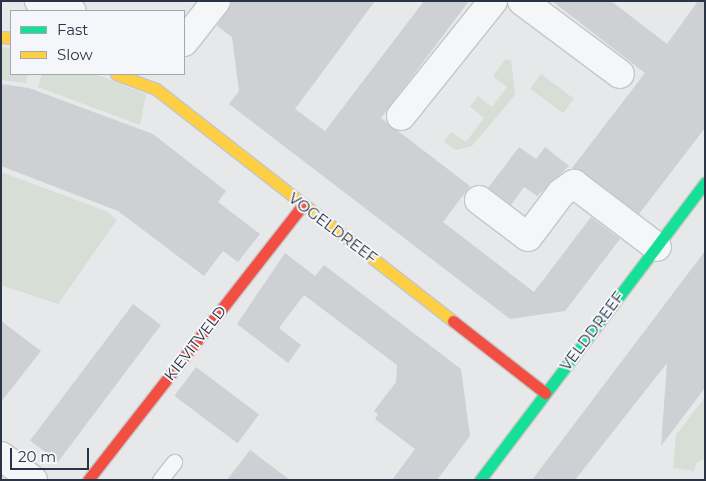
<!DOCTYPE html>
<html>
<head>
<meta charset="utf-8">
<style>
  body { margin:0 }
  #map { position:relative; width:706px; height:481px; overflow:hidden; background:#e6e8ea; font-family:Montserrat,sans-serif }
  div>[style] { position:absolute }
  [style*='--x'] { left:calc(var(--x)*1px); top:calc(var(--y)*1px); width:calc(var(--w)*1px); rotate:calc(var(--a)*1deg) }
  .green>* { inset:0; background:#d6ded6; transform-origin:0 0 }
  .building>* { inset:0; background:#ced0d3; transform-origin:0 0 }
  .roads { filter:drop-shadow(1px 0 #c4c6c8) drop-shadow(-1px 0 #c4c6c8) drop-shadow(0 1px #c4c6c8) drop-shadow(0 -1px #c4c6c8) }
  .lane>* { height:15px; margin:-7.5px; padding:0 7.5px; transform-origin:7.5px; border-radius:7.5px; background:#f5f6f7 }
  .street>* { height:28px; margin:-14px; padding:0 14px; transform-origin:14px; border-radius:14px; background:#f5f6f7 }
  .fast>* { height:11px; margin:-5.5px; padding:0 5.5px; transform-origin:5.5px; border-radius:5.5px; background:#16e098 }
  .slow>* { height:11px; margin:-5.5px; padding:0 5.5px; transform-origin:5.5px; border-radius:5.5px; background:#ffcf43 }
  .jam>* { height:11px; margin:-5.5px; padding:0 5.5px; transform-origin:5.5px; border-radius:5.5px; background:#f24e42 }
  span { translate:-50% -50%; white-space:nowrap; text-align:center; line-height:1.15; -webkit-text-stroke:4px #f4f6f9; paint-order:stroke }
  .street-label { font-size:15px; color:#2b3445 }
  .frame { position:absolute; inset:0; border:2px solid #2b3445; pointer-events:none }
  .legend { position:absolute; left:10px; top:10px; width:175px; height:65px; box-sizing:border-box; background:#f4f6f9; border:1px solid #a4a8b1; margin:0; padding:6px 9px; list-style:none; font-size:15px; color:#2b3445 }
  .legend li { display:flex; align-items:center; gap:10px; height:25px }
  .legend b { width:25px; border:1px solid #a4a8b1 }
  .scale { position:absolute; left:10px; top:448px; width:79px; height:22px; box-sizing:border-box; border:2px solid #2b3445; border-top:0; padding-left:6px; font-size:15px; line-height:18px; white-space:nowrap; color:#2b3445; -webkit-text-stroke:4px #f4f6f9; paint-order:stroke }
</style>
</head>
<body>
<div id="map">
  <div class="green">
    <div style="clip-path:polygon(1px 47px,11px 48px,11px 74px,28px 74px,26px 83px,1px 80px)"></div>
    <div style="clip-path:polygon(505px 60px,511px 60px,515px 95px,472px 146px,456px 150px,444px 142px,451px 132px,466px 142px,484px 118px,470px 107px,478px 96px,492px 107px,507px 87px,493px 76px)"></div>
    <div style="clip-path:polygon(42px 74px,95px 74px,146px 94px,140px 125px,38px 87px)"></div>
    <div style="left:541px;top:74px;width:41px;height:18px;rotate:37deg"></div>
    <div style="clip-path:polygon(1px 172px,106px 211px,117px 220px,58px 304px,1px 285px)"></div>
    <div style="clip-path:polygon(705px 397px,705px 459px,697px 462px,694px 471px,673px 468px,676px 435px)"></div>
  </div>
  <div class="building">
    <div style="clip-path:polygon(231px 1px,375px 1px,295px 109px,325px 131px,424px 1px,469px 1px,381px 118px,470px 186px,443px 222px,534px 292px,591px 217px,620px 239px,565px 311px,510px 319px,229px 104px,239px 91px,232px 37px,217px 26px)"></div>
    <div style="clip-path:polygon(552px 1px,611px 1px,667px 44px,698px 1px,705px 1px,705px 128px,639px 214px,572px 168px,645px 73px)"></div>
    <div style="clip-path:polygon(1px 84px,29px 88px,153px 134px,226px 191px,218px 202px,260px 234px,238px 262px,223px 251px,204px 276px,118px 211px,1px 166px)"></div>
    <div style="clip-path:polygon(519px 147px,536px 159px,545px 147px,569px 166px,537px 196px,524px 187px,511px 205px,488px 188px)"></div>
    <div style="clip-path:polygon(705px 251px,705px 388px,661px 446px,667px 363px,575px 480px,532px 480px)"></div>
    <div style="clip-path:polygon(285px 253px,315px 276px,324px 265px,461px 369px,470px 436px,437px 480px,392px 480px,415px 449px,375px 419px,378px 414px,374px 411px,396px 382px,397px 365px,304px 295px,279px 328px,301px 345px,288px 363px,237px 324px)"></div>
    <div style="left:133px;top:304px;width:35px;height:171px;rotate:37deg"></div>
    <div style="clip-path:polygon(1px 321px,41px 351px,1px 402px)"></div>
    <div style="left:196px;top:367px;width:79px;height:36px;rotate:37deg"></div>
    <div style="clip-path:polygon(250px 450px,290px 480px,227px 480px)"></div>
  </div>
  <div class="roads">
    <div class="lane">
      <div style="--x:160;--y:480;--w:23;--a:-52"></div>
    </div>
    <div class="street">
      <div style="--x:39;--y:1;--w:34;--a:17"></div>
      <div style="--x:522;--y:1;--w:122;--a:36.7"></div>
      <div style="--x:184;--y:42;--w:52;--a:-52"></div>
      <div style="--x:401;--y:116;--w:147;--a:-51.3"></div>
      <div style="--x:479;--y:200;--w:61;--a:37.1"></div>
      <div style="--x:528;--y:237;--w:55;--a:-53.1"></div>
      <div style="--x:561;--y:193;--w:16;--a:-35"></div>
      <div style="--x:574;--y:184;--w:104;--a:37.2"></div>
      <div style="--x:1;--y:456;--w:40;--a:37"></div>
    </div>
    <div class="fast">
      <div style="--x:480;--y:480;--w:373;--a:-52.9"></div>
    </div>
    <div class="slow">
      <div style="--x:1;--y:37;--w:10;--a:6"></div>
      <div style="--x:116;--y:74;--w:43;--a:20.6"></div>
      <div style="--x:156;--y:89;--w:377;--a:38"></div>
    </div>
    <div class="jam">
      <div style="--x:453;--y:321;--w:117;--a:38"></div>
      <div style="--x:88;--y:480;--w:348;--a:-52"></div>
    </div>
  </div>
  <div class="street-label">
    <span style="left:333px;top:228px;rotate:37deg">VOGELDREEF</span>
    <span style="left:592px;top:331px;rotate:-53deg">VELDDREEF</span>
    <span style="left:195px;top:343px;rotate:-52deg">KIEVITVELD</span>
  </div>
  <div class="frame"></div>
  <ul class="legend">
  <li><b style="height:6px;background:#16e098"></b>Fast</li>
  <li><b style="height:6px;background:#ffcf43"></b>Slow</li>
  </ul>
  <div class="scale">20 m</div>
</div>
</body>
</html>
